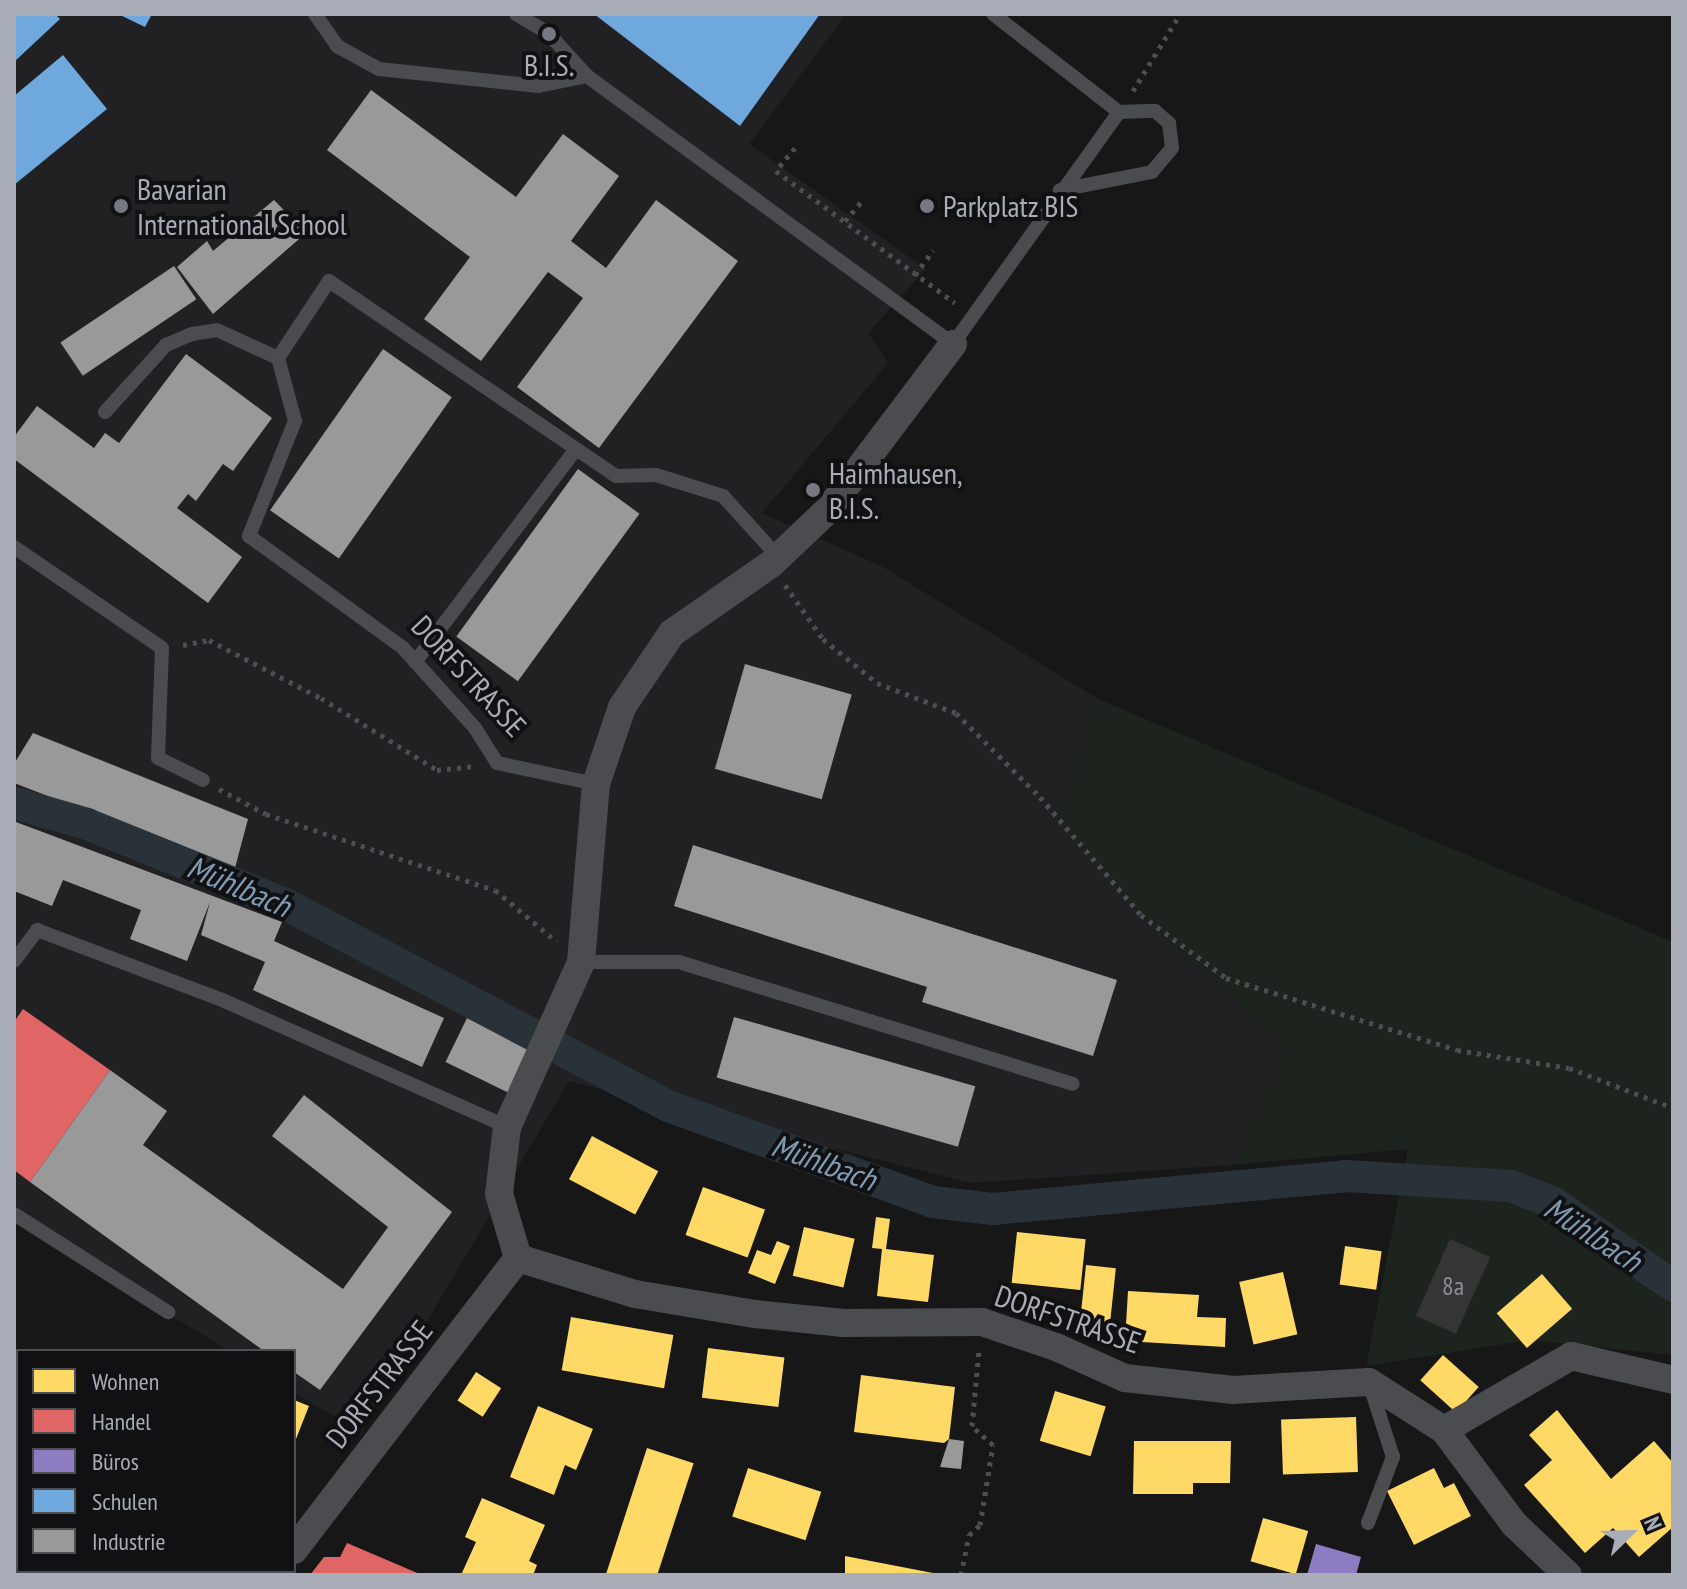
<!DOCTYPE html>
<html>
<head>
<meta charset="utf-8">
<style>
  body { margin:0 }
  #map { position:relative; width:1687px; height:1589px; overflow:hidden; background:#171717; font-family:"PT Sans Narrow",sans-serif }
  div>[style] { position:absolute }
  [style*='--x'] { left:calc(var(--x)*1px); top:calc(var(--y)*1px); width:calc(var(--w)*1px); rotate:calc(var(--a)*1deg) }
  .built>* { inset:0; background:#212123 }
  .green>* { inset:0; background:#1d241e }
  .homes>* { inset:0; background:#ffd966; transform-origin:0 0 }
  .shops>* { inset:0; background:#e06666 }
  .offices>* { inset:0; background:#8e7cc3 }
  .schools>* { inset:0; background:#6fa8dc }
  .industry>* { inset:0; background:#999; transform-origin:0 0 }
  .canal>* { height:32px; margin:-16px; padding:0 16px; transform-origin:16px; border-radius:16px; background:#2a3239 }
  .building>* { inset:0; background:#353536; transform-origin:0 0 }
  .path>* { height:5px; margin-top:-2.5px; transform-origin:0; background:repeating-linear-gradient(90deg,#4d4e52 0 4px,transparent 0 10px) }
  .lane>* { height:14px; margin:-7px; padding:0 7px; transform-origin:7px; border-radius:7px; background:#4b4c50 }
  .street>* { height:28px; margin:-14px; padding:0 14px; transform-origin:14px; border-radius:14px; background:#4b4c50 }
  .secondary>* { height:40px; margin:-20px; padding:0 20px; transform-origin:20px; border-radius:20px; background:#4a4a4e }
  .dots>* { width:22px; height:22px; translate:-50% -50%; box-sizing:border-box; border:4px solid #111113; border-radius:50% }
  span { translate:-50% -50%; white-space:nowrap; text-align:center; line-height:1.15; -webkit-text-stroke:8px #111113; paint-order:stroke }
  .number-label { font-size:26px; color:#8b8f98 }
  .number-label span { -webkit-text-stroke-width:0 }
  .poi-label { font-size:30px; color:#a8adb8 }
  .left { translate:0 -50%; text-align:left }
  .street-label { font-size:30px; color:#a8adb8 }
  .water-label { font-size:32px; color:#7f9bb3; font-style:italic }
  .frame { position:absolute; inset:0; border:16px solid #a8adb8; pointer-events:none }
  .legend { position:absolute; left:16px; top:1349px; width:280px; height:224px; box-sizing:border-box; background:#111113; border:2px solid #4d4f55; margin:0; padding:10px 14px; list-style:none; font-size:24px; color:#a8adb8 }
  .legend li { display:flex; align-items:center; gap:16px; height:40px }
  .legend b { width:40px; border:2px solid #4d4f55 }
  .north { position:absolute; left:1591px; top:1493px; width:80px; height:80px; -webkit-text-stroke:6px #111113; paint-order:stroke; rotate:67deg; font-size:22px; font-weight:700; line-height:32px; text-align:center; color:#a8adb8 }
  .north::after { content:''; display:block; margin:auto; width:28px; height:36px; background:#a8adb8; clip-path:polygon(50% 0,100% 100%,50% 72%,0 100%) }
</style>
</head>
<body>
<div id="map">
  <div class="built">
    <div style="clip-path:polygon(14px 14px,846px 14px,749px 144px,926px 269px,868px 333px,888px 363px,762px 513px,883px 567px,1100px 700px,1058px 818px,1141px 915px,1289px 1049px,1232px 1165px,970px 1183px,569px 1081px,361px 1433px,294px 1392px,294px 1351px,229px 1351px,14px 1218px)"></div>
  </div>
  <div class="green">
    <div style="clip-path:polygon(1100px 700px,1673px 942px,1673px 1355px,1529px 1340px,1366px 1366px,1408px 1149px,1232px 1165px,1289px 1049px,1141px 915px,1058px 818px)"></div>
  </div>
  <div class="homes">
    <div style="left:592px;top:1136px;width:75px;height:49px;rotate:28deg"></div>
    <div style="left:703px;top:1187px;width:66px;height:51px;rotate:20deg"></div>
    <div style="clip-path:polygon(876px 1217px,890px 1219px,886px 1249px,934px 1255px,928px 1302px,877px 1296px,882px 1249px,872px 1248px)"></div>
    <div style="left:804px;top:1227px;width:52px;height:50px;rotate:13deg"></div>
    <div style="left:1017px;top:1232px;width:69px;height:51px;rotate:6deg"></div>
    <div style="clip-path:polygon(777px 1241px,790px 1246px,775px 1284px,748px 1273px,757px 1250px,771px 1255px)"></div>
    <div style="left:1345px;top:1246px;width:37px;height:39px;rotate:8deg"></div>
    <div style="left:1086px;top:1265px;width:30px;height:55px;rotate:6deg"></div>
    <div style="left:1283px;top:1272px;width:64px;height:45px;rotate:77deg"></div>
    <div style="left:1542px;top:1274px;width:46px;height:60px;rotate:49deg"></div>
    <div style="clip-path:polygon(1128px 1291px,1199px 1295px,1197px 1317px,1226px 1318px,1225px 1347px,1125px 1341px)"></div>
    <div style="left:571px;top:1317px;width:104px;height:54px;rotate:10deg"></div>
    <div style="left:708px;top:1348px;width:77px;height:50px;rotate:7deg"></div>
    <div style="left:1443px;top:1355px;width:48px;height:34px;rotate:42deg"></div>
    <div style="left:476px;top:1372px;width:30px;height:34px;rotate:33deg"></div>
    <div style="clip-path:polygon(861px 1375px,955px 1387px,949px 1439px,944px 1443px,854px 1432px)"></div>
    <div style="left:1055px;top:1391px;width:53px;height:52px;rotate:17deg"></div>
    <div style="clip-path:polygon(294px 1400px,309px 1406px,294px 1444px)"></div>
    <div style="clip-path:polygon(538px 1406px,593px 1429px,576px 1470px,565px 1465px,554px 1495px,510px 1477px)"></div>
    <div style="clip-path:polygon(1557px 1410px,1611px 1479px,1654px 1441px,1673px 1463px,1673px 1527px,1639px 1557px,1613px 1528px,1585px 1553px,1524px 1485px,1552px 1460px,1529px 1435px)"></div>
    <div style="left:1356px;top:1417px;width:55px;height:75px;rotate:88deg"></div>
    <div style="clip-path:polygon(1134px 1441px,1231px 1441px,1230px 1483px,1193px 1483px,1193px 1494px,1133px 1494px)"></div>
    <div style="left:647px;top:1448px;width:49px;height:133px;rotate:18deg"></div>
    <div style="left:748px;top:1468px;width:77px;height:51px;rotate:18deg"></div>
    <div style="clip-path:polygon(1434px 1468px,1444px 1488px,1454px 1483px,1471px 1516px,1414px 1545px,1387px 1491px)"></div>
    <div style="clip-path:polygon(482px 1498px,545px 1525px,529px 1561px,537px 1565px,533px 1575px,461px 1575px,476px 1542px,465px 1537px)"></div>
    <div style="left:1263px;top:1518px;width:47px;height:45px;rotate:16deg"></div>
    <div style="clip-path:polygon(845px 1556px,938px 1574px,937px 1575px,845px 1575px)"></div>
  </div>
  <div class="shops">
    <div style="clip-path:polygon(23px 1009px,110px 1070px,30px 1182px,14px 1170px,14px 1022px)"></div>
    <div style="clip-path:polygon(347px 1543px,422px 1575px,310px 1575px,324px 1557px,340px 1557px)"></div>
  </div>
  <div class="offices">
    <div style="clip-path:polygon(1316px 1544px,1361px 1557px,1356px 1575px,1307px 1575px)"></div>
  </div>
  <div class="schools">
    <div style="clip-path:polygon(14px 14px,55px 14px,60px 19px,14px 62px)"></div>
    <div style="clip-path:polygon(118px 14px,152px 14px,145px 27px)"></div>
    <div style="clip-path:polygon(594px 14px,820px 14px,740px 126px)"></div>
    <div style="clip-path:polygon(63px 55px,107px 109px,14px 185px,14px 96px)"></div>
  </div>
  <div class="industry">
    <div style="clip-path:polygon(371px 90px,516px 197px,563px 134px,619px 176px,571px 241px,606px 268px,656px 200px,738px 261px,599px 448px,517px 387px,583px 298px,548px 272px,481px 361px,424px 319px,470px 257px,327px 150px)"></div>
    <div style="clip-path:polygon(274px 200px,306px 233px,213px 314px,177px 267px,207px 241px,213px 251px)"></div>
    <div style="left:174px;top:266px;width:40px;height:137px;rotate:56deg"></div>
    <div style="left:383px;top:349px;width:84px;height:197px;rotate:35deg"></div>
    <div style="clip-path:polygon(186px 354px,272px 418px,233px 471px,223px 464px,196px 501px,188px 494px,177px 508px,242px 557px,208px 603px,14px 459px,14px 437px,37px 406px,94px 448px,105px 433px,119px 443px)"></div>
    <div style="left:578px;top:469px;width:76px;height:207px;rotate:36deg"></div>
    <div style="left:745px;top:664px;width:111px;height:109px;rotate:16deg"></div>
    <div style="clip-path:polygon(33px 733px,248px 819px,235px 868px,14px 783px,14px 764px)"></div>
    <div style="clip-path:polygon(16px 822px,282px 922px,274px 941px,444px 1018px,422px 1067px,253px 990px,265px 962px,201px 935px,210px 902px,187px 961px,130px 939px,141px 910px,63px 880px,52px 906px,14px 891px)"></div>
    <div style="clip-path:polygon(693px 845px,1117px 980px,1093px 1056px,922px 1002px,927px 987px,674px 906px)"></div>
    <div style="left:734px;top:1017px;width:251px;height:63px;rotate:16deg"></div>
    <div style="left:467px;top:1018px;width:72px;height:49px;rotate:26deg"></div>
    <div style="clip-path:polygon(110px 1070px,167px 1111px,143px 1145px,343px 1289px,388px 1227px,272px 1136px,304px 1095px,452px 1212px,320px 1390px,294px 1372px,294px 1351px,264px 1351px,30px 1182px)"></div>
    <div style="clip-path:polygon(949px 1439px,964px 1441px,961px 1469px,940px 1467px)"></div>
  </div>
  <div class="canal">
    <div style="--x:14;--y:803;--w:76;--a:16"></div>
    <div style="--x:87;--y:824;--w:214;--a:22"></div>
    <div style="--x:285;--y:904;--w:433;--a:27.8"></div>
    <div style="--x:668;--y:1106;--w:282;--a:19.9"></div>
    <div style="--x:933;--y:1202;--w:60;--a:6.7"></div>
    <div style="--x:993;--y:1209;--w:355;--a:-5.3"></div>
    <div style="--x:1346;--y:1176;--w:165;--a:3.5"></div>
    <div style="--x:1511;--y:1186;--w:46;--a:21.6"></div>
    <div style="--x:1554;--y:1203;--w:145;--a:34.9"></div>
  </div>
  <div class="building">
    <div style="left:1450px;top:1239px;width:44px;height:84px;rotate:24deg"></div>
  </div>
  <div class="path">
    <div style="--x:1133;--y:91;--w:90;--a:-58.6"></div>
    <div style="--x:795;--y:148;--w:30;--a:130"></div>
    <div style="--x:776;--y:171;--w:222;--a:36.4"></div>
    <div style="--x:845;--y:221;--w:30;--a:-50"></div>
    <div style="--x:915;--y:275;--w:31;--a:-54"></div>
    <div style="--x:785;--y:585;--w:66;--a:54.9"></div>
    <div style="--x:823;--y:639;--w:70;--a:39.2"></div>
    <div style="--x:877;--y:683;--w:85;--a:20.8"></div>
    <div style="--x:956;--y:713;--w:119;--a:45"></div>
    <div style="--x:1040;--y:797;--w:155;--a:49.4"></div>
    <div style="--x:1141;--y:915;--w:106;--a:36.5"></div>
    <div style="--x:1226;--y:978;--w:242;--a:17.3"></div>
    <div style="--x:1457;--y:1050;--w:113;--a:9.1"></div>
    <div style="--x:1569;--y:1068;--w:111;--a:21"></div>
    <div style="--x:183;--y:645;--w:26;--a:-11"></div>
    <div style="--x:209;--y:640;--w:126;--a:27.4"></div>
    <div style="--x:321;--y:698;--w:137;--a:31.8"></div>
    <div style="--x:437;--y:770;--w:37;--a:-6"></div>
    <div style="--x:219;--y:789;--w:53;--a:28"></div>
    <div style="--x:266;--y:814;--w:241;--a:18.4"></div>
    <div style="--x:495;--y:890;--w:80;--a:39.9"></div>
    <div style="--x:961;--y:1575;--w:41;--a:-78.7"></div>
    <div style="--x:969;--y:1535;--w:15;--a:-42"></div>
    <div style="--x:980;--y:1525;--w:81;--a:-80.8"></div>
    <div style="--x:993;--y:1445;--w:28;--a:-138"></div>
    <div style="--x:972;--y:1426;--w:76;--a:-84.7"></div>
  </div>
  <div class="lane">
    <div style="--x:315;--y:14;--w:39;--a:55"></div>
    <div style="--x:337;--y:46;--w:48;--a:28.7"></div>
    <div style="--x:379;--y:69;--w:160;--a:6.1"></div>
    <div style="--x:538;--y:86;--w:50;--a:-11.5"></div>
    <div style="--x:516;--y:14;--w:39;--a:31"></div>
    <div style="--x:549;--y:34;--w:57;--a:47.9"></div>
    <div style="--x:587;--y:76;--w:454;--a:36.2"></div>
    <div style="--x:953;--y:344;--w:285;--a:-54.4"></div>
    <div style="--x:993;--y:14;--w:160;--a:37.9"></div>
    <div style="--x:1119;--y:112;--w:36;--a:-2"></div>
    <div style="--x:1155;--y:111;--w:18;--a:41"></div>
    <div style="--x:1169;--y:123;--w:25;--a:83"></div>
    <div style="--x:1172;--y:148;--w:31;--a:130"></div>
    <div style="--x:1152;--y:172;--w:94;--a:168.9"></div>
    <div style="--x:278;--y:358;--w:92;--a:-56.5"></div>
    <div style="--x:329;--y:281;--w:347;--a:34.2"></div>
    <div style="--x:616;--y:476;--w:40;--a:-1.4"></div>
    <div style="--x:656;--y:475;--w:70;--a:17.4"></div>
    <div style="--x:723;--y:496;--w:84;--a:47.9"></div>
    <div style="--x:278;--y:358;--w:65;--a:74.9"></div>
    <div style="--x:295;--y:421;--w:124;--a:111.8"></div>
    <div style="--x:249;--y:536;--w:190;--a:36"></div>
    <div style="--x:403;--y:648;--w:108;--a:48"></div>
    <div style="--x:475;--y:728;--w:41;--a:57.8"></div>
    <div style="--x:497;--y:763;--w:101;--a:12"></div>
    <div style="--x:105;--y:412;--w:91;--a:-47.7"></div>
    <div style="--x:166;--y:345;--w:28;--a:-23"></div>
    <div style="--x:192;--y:334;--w:25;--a:-9"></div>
    <div style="--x:217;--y:330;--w:67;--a:24.7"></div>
    <div style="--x:14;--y:547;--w:179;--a:34.3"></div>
    <div style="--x:162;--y:648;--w:110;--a:92.1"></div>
    <div style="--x:158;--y:758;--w:50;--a:26.1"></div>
    <div style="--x:415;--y:662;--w:267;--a:-52.9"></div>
    <div style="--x:14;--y:961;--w:39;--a:-53"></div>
    <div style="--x:37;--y:930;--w:196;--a:20.7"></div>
    <div style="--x:220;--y:999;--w:314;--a:24"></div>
    <div style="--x:581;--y:962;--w:98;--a:0"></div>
    <div style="--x:679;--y:962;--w:412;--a:17.2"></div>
    <div style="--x:14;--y:1214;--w:183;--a:32.5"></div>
    <div style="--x:1368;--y:1523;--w:71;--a:-69.3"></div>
    <div style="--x:1393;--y:1457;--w:75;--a:-107.9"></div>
  </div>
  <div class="street">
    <div style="--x:518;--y:1258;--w:122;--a:17.1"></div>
    <div style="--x:635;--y:1294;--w:122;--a:9.5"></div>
    <div style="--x:755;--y:1314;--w:89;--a:5.8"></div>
    <div style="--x:844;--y:1323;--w:138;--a:-0.4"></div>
    <div style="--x:982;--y:1322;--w:78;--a:18.7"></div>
    <div style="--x:1056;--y:1347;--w:76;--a:24.2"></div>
    <div style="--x:1125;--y:1378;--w:109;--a:6.3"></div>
    <div style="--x:1233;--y:1390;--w:136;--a:-3.4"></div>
    <div style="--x:1369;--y:1382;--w:89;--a:32.6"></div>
    <div style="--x:1444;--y:1430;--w:117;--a:53.3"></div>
    <div style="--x:1514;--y:1524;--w:74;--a:43.4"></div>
    <div style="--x:518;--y:1258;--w:67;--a:-106.5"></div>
    <div style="--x:499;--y:1194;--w:67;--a:-83.2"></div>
    <div style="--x:507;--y:1127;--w:181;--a:-65.8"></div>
    <div style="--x:581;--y:962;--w:179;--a:-85.2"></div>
    <div style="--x:596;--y:784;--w:81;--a:-71.3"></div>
    <div style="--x:622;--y:707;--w:89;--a:-56"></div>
    <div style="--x:672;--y:633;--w:121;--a:-34.9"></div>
    <div style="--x:771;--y:564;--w:79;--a:-43.5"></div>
    <div style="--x:828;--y:510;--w:208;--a:-53"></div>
    <div style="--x:1444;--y:1430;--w:147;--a:-30.2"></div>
    <div style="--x:1571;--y:1356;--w:105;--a:13.2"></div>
    <div style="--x:294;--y:1550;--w:368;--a:-52.5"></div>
    <div style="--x:275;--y:1575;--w:5;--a:-53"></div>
  </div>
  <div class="secondary">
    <div style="--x:14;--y:1552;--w:4;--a:27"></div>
    <div style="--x:58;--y:1571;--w:10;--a:24"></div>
  </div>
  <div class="dots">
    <div style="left:549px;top:34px;background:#757880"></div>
    <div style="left:121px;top:206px;background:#757880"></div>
    <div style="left:927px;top:206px;background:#757880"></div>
    <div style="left:813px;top:490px;background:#757880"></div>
  </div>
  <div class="number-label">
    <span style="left:1453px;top:1286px">8a</span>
  </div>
  <div class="poi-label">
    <span style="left:549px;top:65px">B.I.S.</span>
    <span class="left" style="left:137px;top:206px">Bavarian<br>International School</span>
    <span class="left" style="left:943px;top:206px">Parkplatz BIS</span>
    <span class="left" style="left:829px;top:490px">Haimhausen,<br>B.I.S.</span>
  </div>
  <div class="street-label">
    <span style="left:469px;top:676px;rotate:47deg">DORFSTRASSE</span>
    <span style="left:1068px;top:1319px;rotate:19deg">DORFSTRASSE</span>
    <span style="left:379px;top:1384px;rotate:-52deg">DORFSTRASSE</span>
  </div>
  <div class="water-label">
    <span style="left:239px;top:886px;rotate:23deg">Mühlbach</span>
    <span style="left:824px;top:1162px;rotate:20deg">Mühlbach</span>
    <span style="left:1593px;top:1234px;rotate:33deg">Mühlbach</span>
  </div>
  <div class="frame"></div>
  <ul class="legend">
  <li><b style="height:22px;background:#ffd966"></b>Wohnen</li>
  <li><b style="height:22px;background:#e06666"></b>Handel</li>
  <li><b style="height:22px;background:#8e7cc3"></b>Büros</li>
  <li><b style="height:22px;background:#6fa8dc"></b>Schulen</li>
  <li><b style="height:22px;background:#999"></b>Industrie</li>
  </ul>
  <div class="north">N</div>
</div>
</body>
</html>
